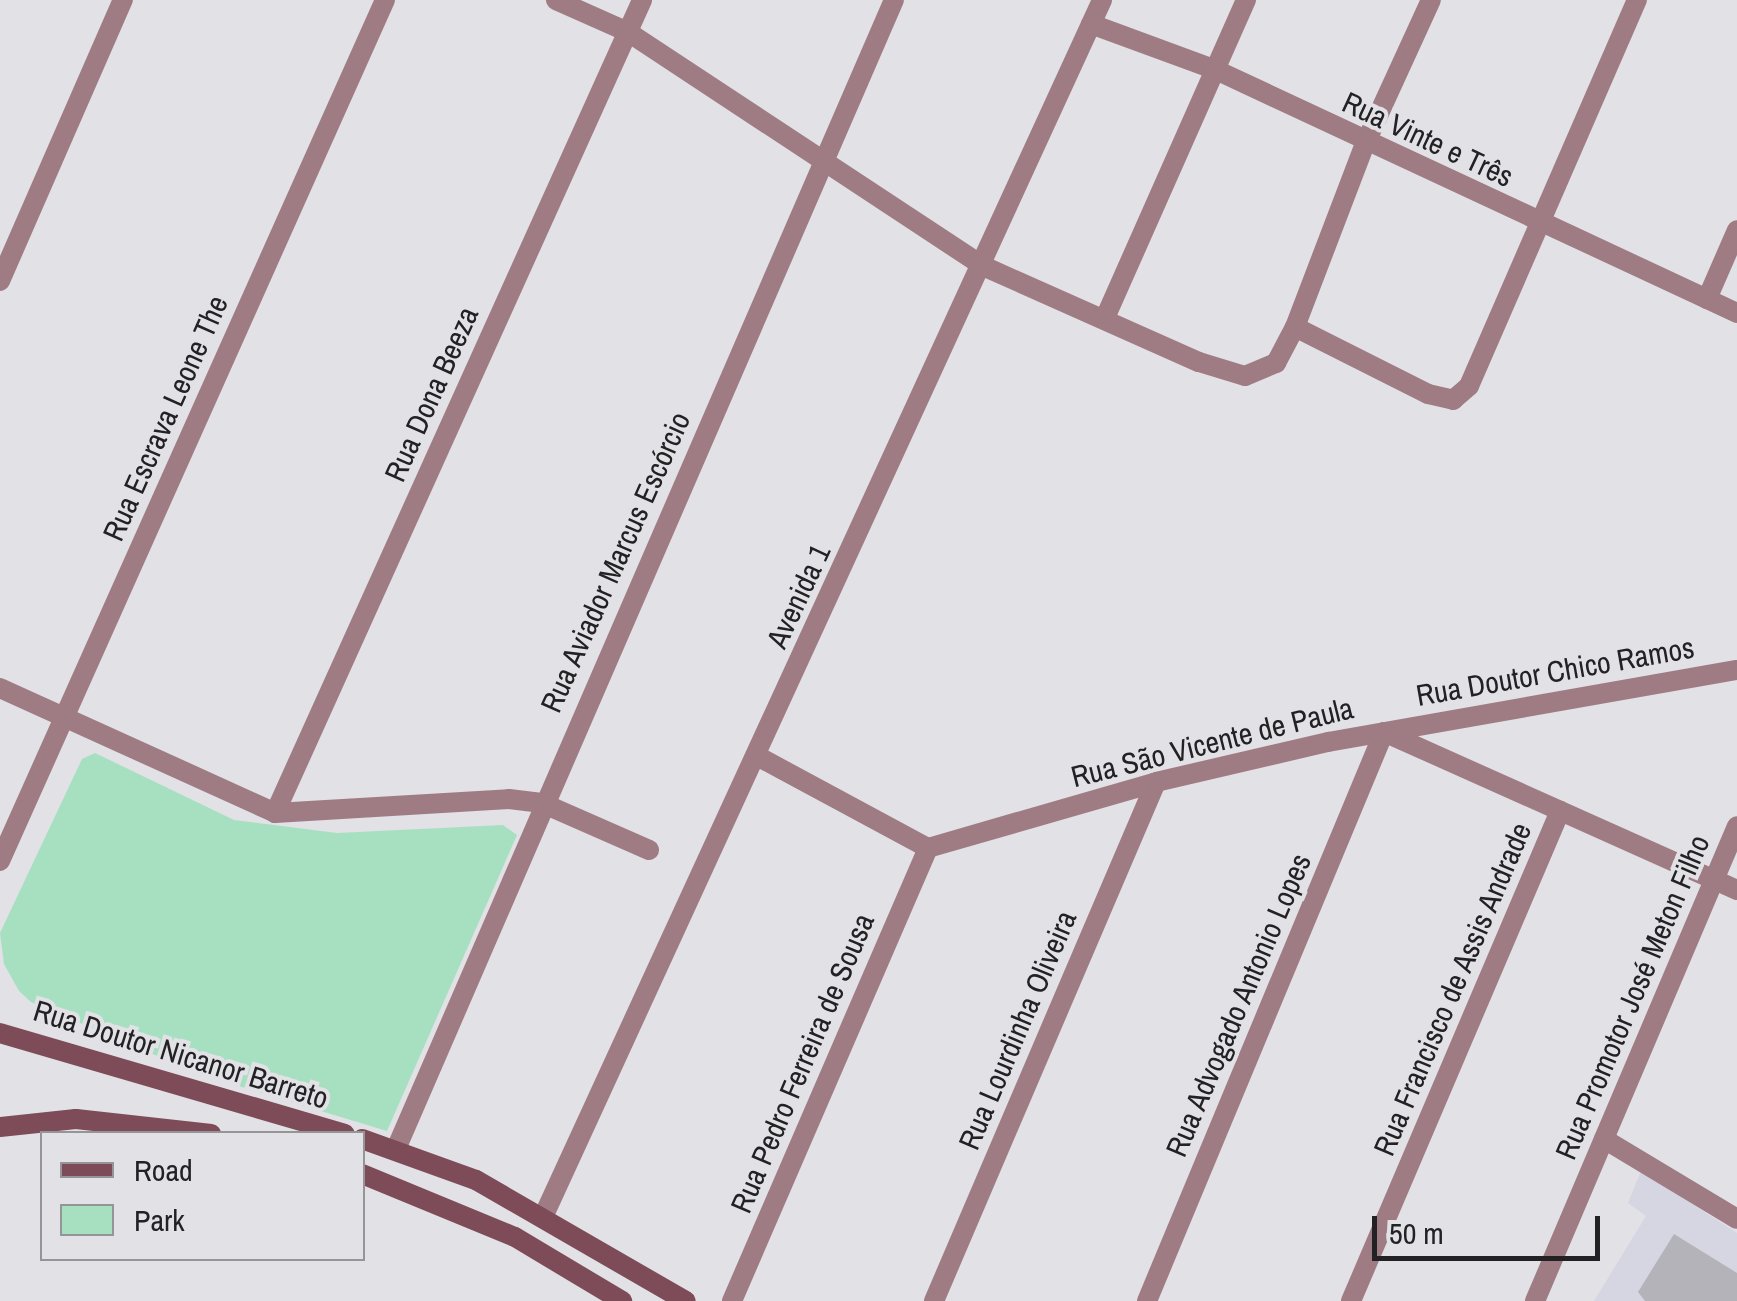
<!DOCTYPE html>
<html>
<head>
<meta charset="utf-8">
<style>
  body { margin:0 }
  #map { position:relative; width:1737px; height:1301px; overflow:hidden; background:#e1e1e6; font-family:"Archivo Narrow",sans-serif }
  div>[style] { position:absolute }
  [style*='--x'] { left:calc(var(--x)*1px); top:calc(var(--y)*1px); width:calc(var(--w)*1px); rotate:calc(var(--a)*1deg) }
  .built>* { inset:0; background:#d6d5e2 }
  .green>* { inset:0; background:#a7e0c0 }
  .building>* { inset:0; background:#b4b3b9 }
  .street>* { height:20px; margin:-10px; padding:0 10px; transform-origin:10px; border-radius:10px; background:#9f7c84 }
  .secondary>* { height:20px; margin:-10px; padding:0 10px; transform-origin:10px; border-radius:10px; background:#7d4c58 }
  span { translate:-50% -50%; white-space:nowrap; text-align:center; line-height:1.15; -webkit-text-stroke:8px #e1e1e6; paint-order:stroke }
  .street-label { font-size:30px; color:#222224 }
  .legend { position:absolute; left:40px; top:1131px; width:325px; height:130px; box-sizing:border-box; background:#e1e1e6; border:2px solid #959598; margin:0; padding:12px 18px; list-style:none; font-size:30px; color:#222224 }
  .legend li { display:flex; align-items:center; gap:20px; height:50px }
  .legend b { width:50px; border:2px solid #959598 }
  .scale { position:absolute; left:1372px; top:1216px; width:228px; height:45px; box-sizing:border-box; border:5px solid #222224; border-top:0; padding-left:12px; font-size:30px; line-height:35px; white-space:nowrap; color:#222224; -webkit-text-stroke:8px #e1e1e6; paint-order:stroke }
</style>
</head>
<body>
<div id="map">
  <div class="built">
    <div style="clip-path:polygon(1641px 1171px,1737px 1233px,1737px 1301px,1594px 1301px,1646px 1216px,1628px 1203px)"></div>
  </div>
  <div class="green">
    <div style="clip-path:polygon(95px 753px,234px 820px,337px 833px,503px 825px,517px 835px,387px 1131px,202px 1075px,31px 1002px,19px 991px,4px 964px,0 933px,82px 759px)"></div>
  </div>
  <div class="building">
    <div style="clip-path:polygon(1674px 1234px,1737px 1273px,1737px 1301px,1645px 1301px,1638px 1292px)"></div>
  </div>
  <div class="street">
    <div style="--x:556;--y:0;--w:79;--a:24"></div>
    <div style="--x:628;--y:32;--w:425;--a:33.4"></div>
    <div style="--x:983;--y:266;--w:236;--a:24"></div>
    <div style="--x:1199;--y:362;--w:48;--a:16.9"></div>
    <div style="--x:1245;--y:376;--w:34;--a:-23"></div>
    <div style="--x:1276;--y:363;--w:41;--a:-62.2"></div>
    <div style="--x:1295;--y:327;--w:196;--a:-69.1"></div>
    <div style="--x:1365;--y:144;--w:158;--a:-65.4"></div>
    <div style="--x:1091;--y:24;--w:133;--a:20.2"></div>
    <div style="--x:1216;--y:70;--w:575;--a:25"></div>
    <div style="--x:0;--y:281;--w:307;--a:-66.4"></div>
    <div style="--x:1707;--y:299;--w:75;--a:-66.5"></div>
    <div style="--x:1105;--y:318;--w:348;--a:-66.1"></div>
    <div style="--x:1295;--y:327;--w:149;--a:26.7"></div>
    <div style="--x:1428;--y:394;--w:26;--a:13"></div>
    <div style="--x:1453;--y:400;--w:21;--a:-41"></div>
    <div style="--x:1469;--y:386;--w:421;--a:-66.5"></div>
    <div style="--x:0;--y:688;--w:302;--a:24.4"></div>
    <div style="--x:275;--y:813;--w:234;--a:-3.4"></div>
    <div style="--x:509;--y:799;--w:33;--a:7"></div>
    <div style="--x:542;--y:803;--w:117;--a:23.7"></div>
    <div style="--x:1384;--y:732;--w:387;--a:24.1"></div>
    <div style="--x:757;--y:756;--w:194;--a:28.3"></div>
    <div style="--x:928;--y:848;--w:237;--a:-16.1"></div>
    <div style="--x:1156;--y:782;--w:177;--a:-13.1"></div>
    <div style="--x:1328;--y:742;--w:415;--a:-10"></div>
    <div style="--x:275;--y:813;--w:892;--a:-65.7"></div>
    <div style="--x:0;--y:861;--w:943;--a:-65.91"></div>
    <div style="--x:1604;--y:1139;--w:155;--a:31"></div>
    <div style="--x:396;--y:1149;--w:1252;--a:-66.57"></div>
    <div style="--x:544;--y:1215;--w:1337;--a:-65.33"></div>
    <div style="--x:732;--y:1301;--w:494;--a:-66.6"></div>
    <div style="--x:934;--y:1301;--w:564;--a:-66.84"></div>
    <div style="--x:1147;--y:1301;--w:616;--a:-67.39"></div>
    <div style="--x:1351;--y:1301;--w:533;--a:-66.9"></div>
    <div style="--x:1535;--y:1301;--w:516;--a:-66.96"></div>
  </div>
  <div class="secondary">
    <div style="--x:0;--y:1033;--w:359;--a:16.3"></div>
    <div style="--x:0;--y:1127;--w:76;--a:-6"></div>
    <div style="--x:76;--y:1119;--w:136;--a:6.3"></div>
    <div style="--x:362;--y:1139;--w:121;--a:19.8"></div>
    <div style="--x:476;--y:1180;--w:242;--a:30"></div>
    <div style="--x:362;--y:1174;--w:165;--a:22.4"></div>
    <div style="--x:515;--y:1237;--w:125;--a:30.9"></div>
  </div>
  <div class="street-label">
    <span style="left:1428px;top:139px;rotate:25deg">Rua Vinte e Três</span>
    <span style="left:431px;top:394px;rotate:-66deg">Rua Dona Beeza</span>
    <span style="left:165px;top:418px;rotate:-66deg">Rua Escrava Leone The</span>
    <span style="left:615px;top:562px;rotate:-66deg">Rua Aviador Marcus Escórcio</span>
    <span style="left:798px;top:596px;rotate:-65deg">Avenida 1</span>
    <span style="left:1555px;top:671px;rotate:-10deg">Rua Doutor Chico Ramos</span>
    <span style="left:1212px;top:742px;rotate:-14deg">Rua São Vicente de Paula</span>
    <span style="left:1452px;top:989px;rotate:-67deg">Rua Francisco de Assis Andrade</span>
    <span style="left:1632px;top:997px;rotate:-67deg">Rua Promotor José Meton Filho</span>
    <span style="left:1238px;top:1005px;rotate:-67deg">Rua Advogado Antonio Lopes</span>
    <span style="left:1017px;top:1030px;rotate:-67deg">Rua Lourdinha Oliveira</span>
    <span style="left:181px;top:1054px;rotate:17deg">Rua Doutor Nicanor Barreto</span>
    <span style="left:802px;top:1063px;rotate:-67deg">Rua Pedro Ferreira de Sousa</span>
  </div>
  <ul class="legend">
  <li><b style="height:12px;background:#7d4c58"></b>Road</li>
  <li><b style="height:28px;background:#a7e0c0"></b>Park</li>
  </ul>
  <div class="scale">50 m</div>
</div>
</body>
</html>
